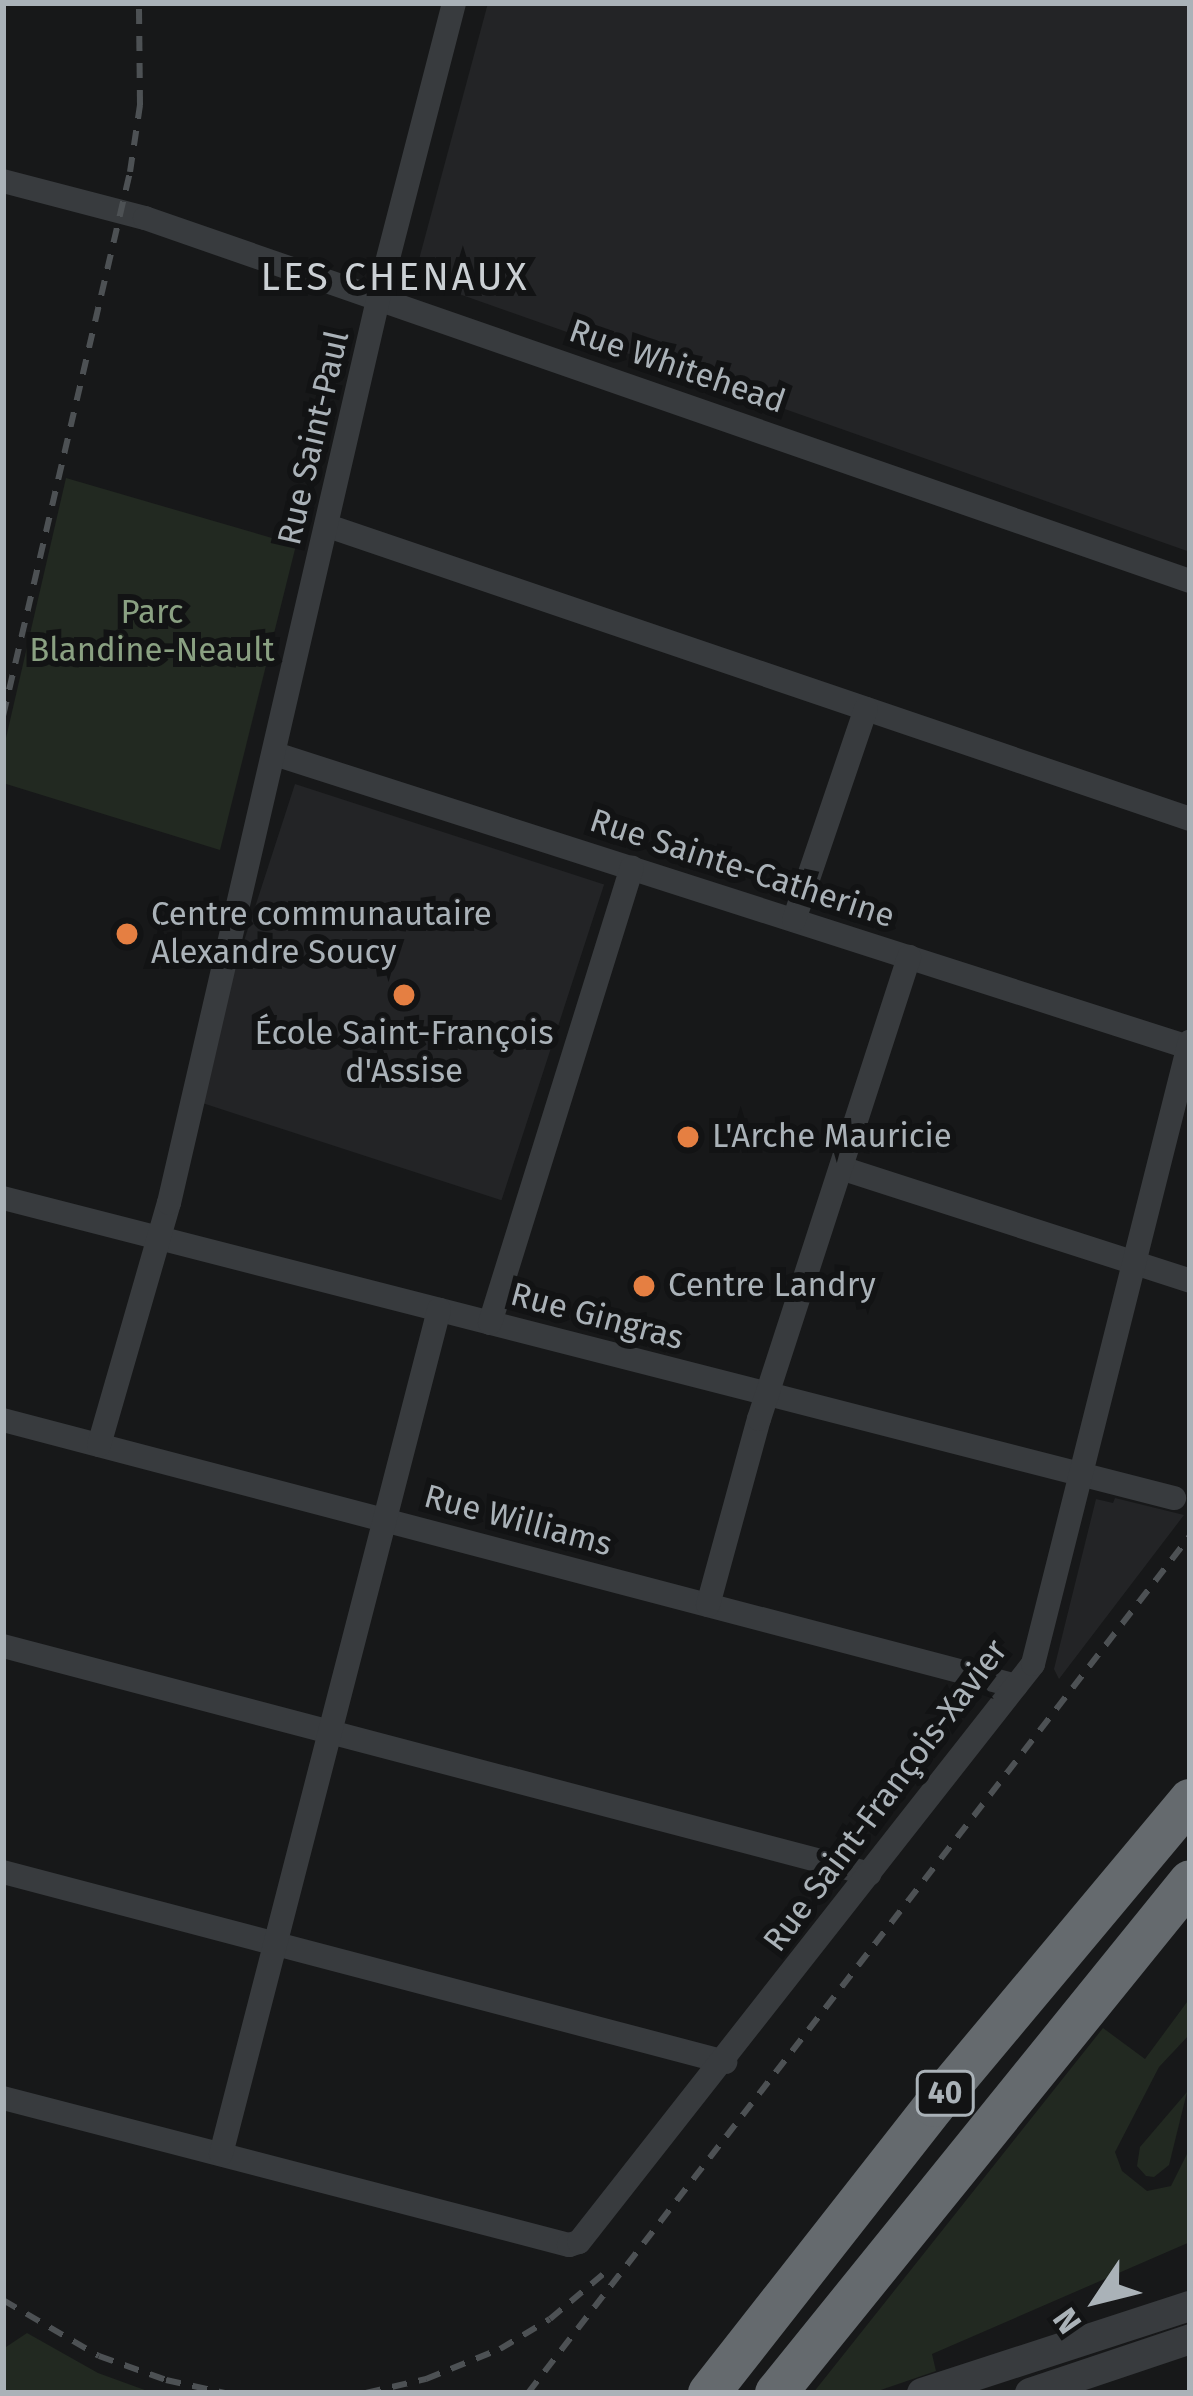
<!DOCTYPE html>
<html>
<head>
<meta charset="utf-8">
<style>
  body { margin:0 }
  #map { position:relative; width:1193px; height:2396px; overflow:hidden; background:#171819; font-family:"Fira Sans",sans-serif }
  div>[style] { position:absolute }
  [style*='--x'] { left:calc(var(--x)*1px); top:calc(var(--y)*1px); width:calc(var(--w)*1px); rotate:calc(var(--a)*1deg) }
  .built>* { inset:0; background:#232426; transform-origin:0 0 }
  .green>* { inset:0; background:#222921 }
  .minor>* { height:24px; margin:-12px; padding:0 12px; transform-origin:12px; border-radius:12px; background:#383b3e }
  .tertiary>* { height:30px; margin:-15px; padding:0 15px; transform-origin:15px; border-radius:15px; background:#383b3e }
  .motorway>* { height:42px; margin:-21px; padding:0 21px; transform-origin:21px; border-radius:21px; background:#656a6e }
  .rail>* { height:6px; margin-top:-3px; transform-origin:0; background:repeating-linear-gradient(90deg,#4d5154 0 15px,transparent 0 27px) }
  .dots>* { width:33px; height:33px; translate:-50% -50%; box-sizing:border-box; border:6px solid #121314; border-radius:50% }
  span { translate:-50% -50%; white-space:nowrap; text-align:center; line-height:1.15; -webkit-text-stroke:12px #121314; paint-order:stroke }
  .shield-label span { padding:3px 9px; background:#121314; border:3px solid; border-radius:9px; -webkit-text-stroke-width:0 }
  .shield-label { font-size:30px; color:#aab2b8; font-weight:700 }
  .street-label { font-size:33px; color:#aab2b8 }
  .park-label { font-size:33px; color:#8aa182 }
  .poi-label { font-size:33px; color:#aab2b8 }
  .left { translate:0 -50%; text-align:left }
  .quarter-label { font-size:39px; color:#cbd0d4; letter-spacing:3px }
  .frame { position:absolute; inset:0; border:6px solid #aab2b8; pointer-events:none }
  .north { position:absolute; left:1037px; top:2240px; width:120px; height:120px; -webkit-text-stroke:9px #121314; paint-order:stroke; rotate:235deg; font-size:33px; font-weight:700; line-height:48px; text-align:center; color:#aab2b8 }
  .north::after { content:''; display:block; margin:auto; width:42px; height:54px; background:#aab2b8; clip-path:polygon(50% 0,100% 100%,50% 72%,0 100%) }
</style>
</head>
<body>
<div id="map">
  <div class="built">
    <div style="clip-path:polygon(488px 3px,1190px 3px,1190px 552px,414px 278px)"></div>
    <div style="left:295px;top:784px;width:325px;height:332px;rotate:18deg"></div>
    <div style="clip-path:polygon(1115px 1498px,1184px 1515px,1059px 1679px,1054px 1669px,1096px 1499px,1113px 1503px)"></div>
  </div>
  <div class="green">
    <div style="clip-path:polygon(66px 478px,296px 545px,220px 850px,3px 783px,3px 751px)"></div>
    <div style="clip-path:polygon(1190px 1998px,1190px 2034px,1159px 2067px,1115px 2152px,1122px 2171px,1147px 2191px,1171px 2186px,1190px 2148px,1190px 2242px,932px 2354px,936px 2371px,872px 2393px,813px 2393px,1103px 2028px,1145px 2059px)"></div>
    <div style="clip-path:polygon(1187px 2092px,1169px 2165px,1154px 2177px,1146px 2176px,1137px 2166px,1140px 2147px)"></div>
    <div style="clip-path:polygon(27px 2333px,98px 2373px,153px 2393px,3px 2393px,3px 2349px)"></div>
  </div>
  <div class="minor">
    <div style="--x:3;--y:181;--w:147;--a:14.6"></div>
    <div style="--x:145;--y:218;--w:1106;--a:19.16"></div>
    <div style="--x:328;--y:526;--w:910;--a:18.77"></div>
    <div style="--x:275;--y:754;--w:959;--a:17.79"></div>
    <div style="--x:794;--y:920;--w:223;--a:-71.2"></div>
    <div style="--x:841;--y:1168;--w:367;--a:17.9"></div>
    <div style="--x:3;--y:1198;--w:1209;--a:14.37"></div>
    <div style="--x:490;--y:1323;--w:477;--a:-72.7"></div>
    <div style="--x:3;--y:1420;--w:1047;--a:14.71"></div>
    <div style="--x:99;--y:1445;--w:252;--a:-73.9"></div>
    <div style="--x:169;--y:1203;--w:958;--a:-76.97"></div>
    <div style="--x:385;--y:270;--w:276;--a:-75.5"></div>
    <div style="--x:708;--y:1605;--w:193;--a:-74.7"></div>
    <div style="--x:759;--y:1419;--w:486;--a:-72"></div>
    <div style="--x:3;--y:1646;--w:896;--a:14.73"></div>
    <div style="--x:3;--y:1872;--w:747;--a:14.74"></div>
    <div style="--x:3;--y:2098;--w:585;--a:14.56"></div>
    <div style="--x:569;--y:2245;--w:10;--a:-17"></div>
    <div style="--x:579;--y:2242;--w:735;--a:-51.85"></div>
    <div style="--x:1033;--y:1664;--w:642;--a:-75.86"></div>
    <div style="--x:221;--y:2154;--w:872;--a:-75.52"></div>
  </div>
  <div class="tertiary">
    <div style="--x:922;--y:2393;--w:282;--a:-18"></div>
    <div style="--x:1030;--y:2393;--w:169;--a:-18.6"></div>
  </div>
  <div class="motorway">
    <div style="--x:709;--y:2393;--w:365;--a:-51.9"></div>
    <div style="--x:934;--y:2106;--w:399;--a:-50.1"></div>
    <div style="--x:776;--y:2393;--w:658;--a:-51.04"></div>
  </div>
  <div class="rail">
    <div style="--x:3;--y:716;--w:559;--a:-76.86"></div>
    <div style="--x:130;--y:172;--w:68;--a:-81.5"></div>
    <div style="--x:140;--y:105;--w:102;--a:-90.6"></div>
    <div style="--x:3;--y:2300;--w:111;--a:30.3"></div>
    <div style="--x:99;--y:2356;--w:71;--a:19.7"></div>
    <div style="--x:166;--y:2380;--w:60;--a:12.4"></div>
    <div style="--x:366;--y:2393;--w:62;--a:-13.1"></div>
    <div style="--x:426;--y:2379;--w:80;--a:-22.1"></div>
    <div style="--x:500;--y:2349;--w:58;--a:-31"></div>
    <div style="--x:550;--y:2319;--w:76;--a:-40.2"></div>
    <div style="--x:528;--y:2393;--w:1083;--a:-52.32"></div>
  </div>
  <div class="dots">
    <div style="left:127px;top:934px;background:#e57f42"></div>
    <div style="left:404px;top:995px;background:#e57f42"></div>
    <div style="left:688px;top:1137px;background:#e57f42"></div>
    <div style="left:644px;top:1286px;background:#e57f42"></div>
  </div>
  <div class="shield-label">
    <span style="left:945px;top:2093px">40</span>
  </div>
  <div class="street-label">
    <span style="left:677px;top:367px;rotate:19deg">Rue Whitehead</span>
    <span style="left:314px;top:438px;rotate:-77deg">Rue Saint-Paul</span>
    <span style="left:742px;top:869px;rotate:18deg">Rue Sainte-Catherine</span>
    <span style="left:597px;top:1317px;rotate:15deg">Rue Gingras</span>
    <span style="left:518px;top:1521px;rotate:15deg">Rue Williams</span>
    <span style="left:886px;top:1796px;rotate:-53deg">Rue Saint-François-Xavier</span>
  </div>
  <div class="park-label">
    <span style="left:152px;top:632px">Parc<br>Blandine-Neault</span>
  </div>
  <div class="poi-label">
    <span class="left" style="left:151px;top:934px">Centre communautaire<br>Alexandre Soucy</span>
    <span style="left:404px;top:1053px">École Saint-François<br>d'Assise</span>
    <span class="left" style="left:712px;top:1137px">L'Arche Mauricie</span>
    <span class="left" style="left:668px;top:1286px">Centre Landry</span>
  </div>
  <div class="quarter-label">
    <span style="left:395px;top:277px">LES CHENAUX</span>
  </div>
  <div class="frame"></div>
  <div class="north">N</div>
</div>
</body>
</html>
